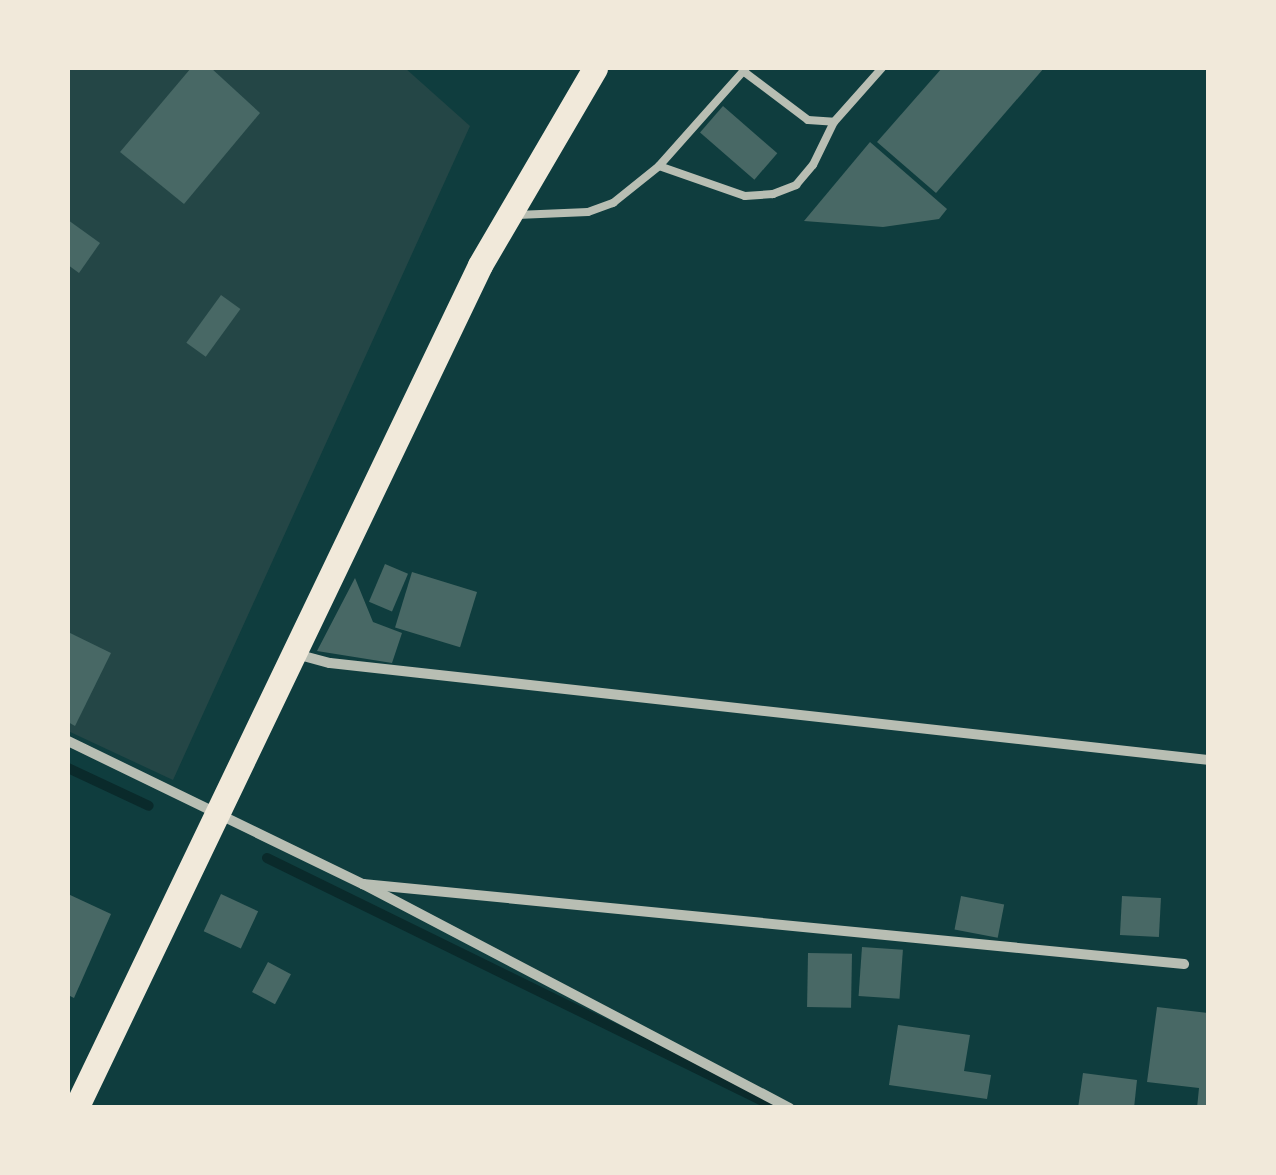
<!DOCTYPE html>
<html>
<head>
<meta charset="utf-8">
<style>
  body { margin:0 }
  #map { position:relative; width:1276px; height:1175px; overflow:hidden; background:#0f3d3e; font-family:"Roboto Condensed",sans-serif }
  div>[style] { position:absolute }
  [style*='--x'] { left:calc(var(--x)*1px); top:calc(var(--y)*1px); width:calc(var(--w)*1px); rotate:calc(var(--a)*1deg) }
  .green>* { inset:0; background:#244646 }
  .stream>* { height:10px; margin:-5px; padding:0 5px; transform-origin:5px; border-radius:5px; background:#0a2a2b }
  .building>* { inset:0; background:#486865; transform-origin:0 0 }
  .service>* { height:8px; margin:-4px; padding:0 4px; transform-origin:4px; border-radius:4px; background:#b8beb3 }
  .minor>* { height:10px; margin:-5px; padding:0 5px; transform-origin:5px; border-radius:5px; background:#b8beb3 }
  .primary>* { height:25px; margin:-12.5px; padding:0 12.5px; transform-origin:12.5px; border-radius:12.5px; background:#f1e9da }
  span { translate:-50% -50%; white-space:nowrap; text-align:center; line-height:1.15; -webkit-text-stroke:8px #f1e9da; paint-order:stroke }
  .frame { position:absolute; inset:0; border:70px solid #f1e9da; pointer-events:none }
</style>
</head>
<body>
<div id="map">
  <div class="green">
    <div style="clip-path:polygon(68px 68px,405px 68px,470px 126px,173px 780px,68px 731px)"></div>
  </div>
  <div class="stream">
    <div style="--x:68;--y:768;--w:89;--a:25.1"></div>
    <div style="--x:267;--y:858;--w:568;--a:26.11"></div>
  </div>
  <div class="building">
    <div style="clip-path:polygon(191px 68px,211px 68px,260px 113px,184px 204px,120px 152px)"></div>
    <div style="clip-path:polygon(942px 68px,1044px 68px,936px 193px,877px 142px)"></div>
    <div style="left:723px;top:106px;width:72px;height:35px;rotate:41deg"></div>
    <div style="clip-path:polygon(870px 142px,947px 209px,939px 219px,883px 227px,804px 221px)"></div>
    <div style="clip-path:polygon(68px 220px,100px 243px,79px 273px,68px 265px)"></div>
    <div style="left:221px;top:295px;width:24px;height:59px;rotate:36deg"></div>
    <div style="left:385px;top:564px;width:25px;height:41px;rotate:23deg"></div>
    <div style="left:412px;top:572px;width:68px;height:58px;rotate:17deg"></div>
    <div style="clip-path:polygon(355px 578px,373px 622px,402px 633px,392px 663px,317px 651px)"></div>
    <div style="clip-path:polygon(68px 632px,111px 653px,75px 726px,68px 722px)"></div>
    <div style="clip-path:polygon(68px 894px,111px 914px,74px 998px,68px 995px)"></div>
    <div style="left:221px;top:894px;width:41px;height:41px;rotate:25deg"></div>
    <div style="left:961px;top:896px;width:44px;height:34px;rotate:11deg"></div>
    <div style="left:1122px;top:896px;width:39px;height:39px;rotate:3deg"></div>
    <div style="left:862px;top:947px;width:41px;height:49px;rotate:4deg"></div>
    <div style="left:808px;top:953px;width:44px;height:54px;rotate:1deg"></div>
    <div style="left:268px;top:962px;width:26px;height:34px;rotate:28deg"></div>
    <div style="clip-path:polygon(1157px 1007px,1208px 1013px,1208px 1108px,1197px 1108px,1199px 1088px,1147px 1082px)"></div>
    <div style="clip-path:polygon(898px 1025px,970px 1035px,964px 1071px,991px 1075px,987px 1099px,889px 1085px)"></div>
    <div style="clip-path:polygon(1083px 1073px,1137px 1080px,1134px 1108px,1078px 1108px)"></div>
  </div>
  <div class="service">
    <div style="--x:743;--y:71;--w:81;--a:37"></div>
    <div style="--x:808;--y:120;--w:26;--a:4"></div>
    <div style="--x:834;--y:122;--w:72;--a:-48.4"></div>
    <div style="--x:659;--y:166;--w:91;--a:19.2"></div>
    <div style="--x:745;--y:196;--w:28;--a:-4"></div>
    <div style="--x:773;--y:194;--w:25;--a:-21"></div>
    <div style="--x:796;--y:185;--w:26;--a:-50"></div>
    <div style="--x:813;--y:165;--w:48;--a:-64"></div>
    <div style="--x:517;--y:215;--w:71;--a:-2.4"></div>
    <div style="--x:588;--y:212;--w:27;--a:-20"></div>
    <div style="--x:613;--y:203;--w:59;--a:-38.8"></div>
    <div style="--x:659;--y:166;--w:131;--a:-48.4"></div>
  </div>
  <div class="minor">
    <div style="--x:296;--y:654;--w:35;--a:15"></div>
    <div style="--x:330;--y:663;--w:883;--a:6.3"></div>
    <div style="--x:68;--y:741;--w:328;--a:25.9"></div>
    <div style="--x:363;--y:884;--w:482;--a:27.7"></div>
    <div style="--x:363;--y:884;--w:825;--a:5.57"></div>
  </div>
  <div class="primary">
    <div style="--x:76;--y:1108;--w:935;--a:-64.39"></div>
    <div style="--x:480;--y:265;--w:228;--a:-59.7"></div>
  </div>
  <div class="frame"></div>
</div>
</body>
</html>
